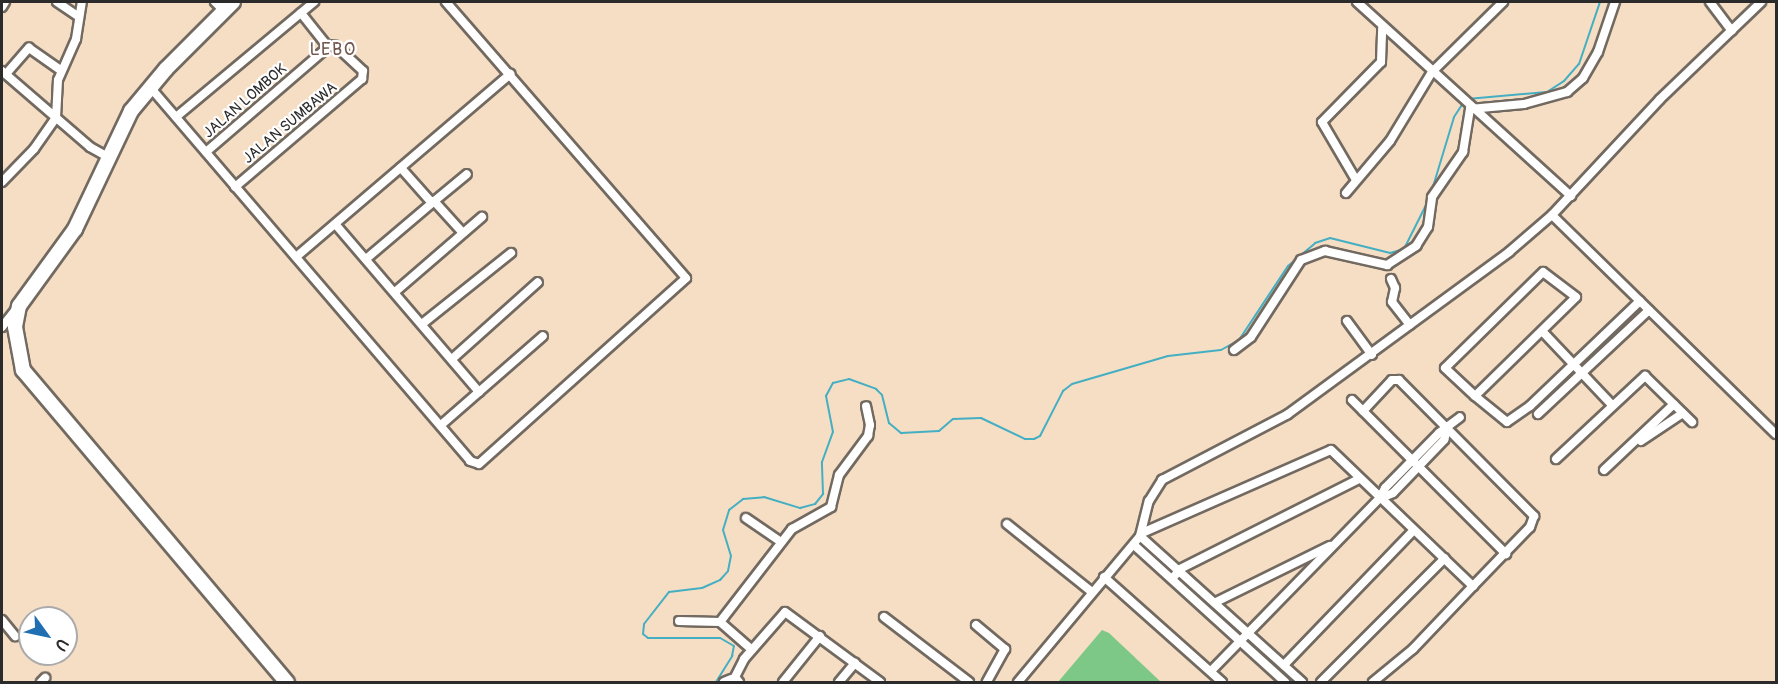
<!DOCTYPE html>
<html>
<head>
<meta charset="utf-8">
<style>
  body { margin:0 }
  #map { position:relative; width:1778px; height:684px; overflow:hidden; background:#f6dec5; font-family:Pangolin,sans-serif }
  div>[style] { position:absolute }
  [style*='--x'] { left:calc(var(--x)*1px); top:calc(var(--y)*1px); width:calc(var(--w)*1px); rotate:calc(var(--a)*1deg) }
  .green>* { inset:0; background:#7dc887 }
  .stream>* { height:2px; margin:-1px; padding:0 1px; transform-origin:1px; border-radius:1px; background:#44afc2 }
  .roads { filter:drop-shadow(2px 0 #726a61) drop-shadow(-2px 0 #726a61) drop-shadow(0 2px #726a61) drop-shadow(0 -2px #726a61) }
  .street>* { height:8px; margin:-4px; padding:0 4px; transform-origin:4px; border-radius:4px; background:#fff }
  .primary>* { height:14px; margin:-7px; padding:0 7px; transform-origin:7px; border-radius:7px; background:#fff }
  span { translate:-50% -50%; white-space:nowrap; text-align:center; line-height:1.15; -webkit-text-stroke:4.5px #fff; paint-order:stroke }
  .street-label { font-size:15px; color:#2b2b2b }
  .quarter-label { font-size:18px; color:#725850; letter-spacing:1.5px }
  .frame { position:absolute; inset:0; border:3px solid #2b2b2b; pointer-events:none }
  .north { position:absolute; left:18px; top:606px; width:60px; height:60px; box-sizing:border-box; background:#fff; border:2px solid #aaa; border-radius:50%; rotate:123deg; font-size:16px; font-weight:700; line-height:24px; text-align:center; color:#2b2b2b }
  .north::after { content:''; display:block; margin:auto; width:21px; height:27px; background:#1f6fb2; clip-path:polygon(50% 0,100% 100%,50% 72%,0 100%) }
</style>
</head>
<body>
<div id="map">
  <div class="green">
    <div style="clip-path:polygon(1102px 630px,1109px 633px,1161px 682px,1058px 682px)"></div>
  </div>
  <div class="stream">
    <div style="--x:1467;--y:99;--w:80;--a:-5"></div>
    <div style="--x:1547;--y:92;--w:20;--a:-33"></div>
    <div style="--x:1564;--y:81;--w:23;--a:-49"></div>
    <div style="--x:1579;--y:64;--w:65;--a:-71.3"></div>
    <div style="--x:1432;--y:190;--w:76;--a:-73.2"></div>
    <div style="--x:1454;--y:117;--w:17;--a:-57"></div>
    <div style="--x:716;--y:682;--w:31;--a:-58"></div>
    <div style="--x:732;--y:656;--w:10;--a:-79"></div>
    <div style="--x:734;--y:646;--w:16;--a:-150"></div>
    <div style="--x:720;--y:638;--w:72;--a:180"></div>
    <div style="--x:648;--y:638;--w:6;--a:-141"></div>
    <div style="--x:643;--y:634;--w:10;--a:-84"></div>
    <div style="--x:644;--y:624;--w:41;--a:-52"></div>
    <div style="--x:669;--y:592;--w:33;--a:-7"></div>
    <div style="--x:702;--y:588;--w:20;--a:-24"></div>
    <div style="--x:720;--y:580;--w:12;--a:-48"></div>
    <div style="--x:728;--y:571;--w:15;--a:-79"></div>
    <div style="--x:731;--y:556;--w:27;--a:-107"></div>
    <div style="--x:723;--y:530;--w:21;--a:-73"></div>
    <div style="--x:729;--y:510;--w:18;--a:-38"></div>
    <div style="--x:743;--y:499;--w:21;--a:-5"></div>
    <div style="--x:764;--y:497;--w:38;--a:17"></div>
    <div style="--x:800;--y:508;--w:16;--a:-15"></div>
    <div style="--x:815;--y:504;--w:13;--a:-51"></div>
    <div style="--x:823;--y:494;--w:32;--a:-92"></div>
    <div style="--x:822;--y:462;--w:32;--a:-70"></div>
    <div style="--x:833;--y:432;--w:37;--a:-101"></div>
    <div style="--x:826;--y:396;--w:15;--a:-62"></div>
    <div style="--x:833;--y:383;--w:16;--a:-14"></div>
    <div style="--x:849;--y:379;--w:29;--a:20"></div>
    <div style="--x:876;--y:389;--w:8;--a:45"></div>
    <div style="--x:882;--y:395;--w:29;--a:76"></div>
    <div style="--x:889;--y:423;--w:16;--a:40"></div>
    <div style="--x:901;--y:433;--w:38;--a:-3"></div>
    <div style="--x:939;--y:431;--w:18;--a:-41"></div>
    <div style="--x:953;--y:419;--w:28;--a:-2"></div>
    <div style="--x:981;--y:418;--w:49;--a:25.5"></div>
    <div style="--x:1025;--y:439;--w:9;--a:0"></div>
    <div style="--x:1034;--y:439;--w:7;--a:-27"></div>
    <div style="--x:1040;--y:436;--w:51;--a:-62.9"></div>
    <div style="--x:1063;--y:391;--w:11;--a:-38"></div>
    <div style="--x:1072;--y:384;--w:100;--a:-16.3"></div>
    <div style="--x:1168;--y:356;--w:53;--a:-6.5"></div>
    <div style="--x:1221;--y:350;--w:21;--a:-29"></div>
    <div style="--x:1239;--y:340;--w:89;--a:-56.5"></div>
    <div style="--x:1288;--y:266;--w:35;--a:-40"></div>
    <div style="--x:1315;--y:243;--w:16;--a:-18"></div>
    <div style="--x:1330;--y:238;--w:62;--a:14"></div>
    <div style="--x:1390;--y:253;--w:15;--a:-16"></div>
    <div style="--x:1404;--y:249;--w:54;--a:-63.4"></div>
  </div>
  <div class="roads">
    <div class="street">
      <div style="--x:57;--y:2;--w:25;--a:34"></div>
      <div style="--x:215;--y:2;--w:13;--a:45"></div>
      <div style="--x:1357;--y:2;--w:289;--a:42.2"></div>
      <div style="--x:1710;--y:2;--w:36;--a:53"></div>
      <div style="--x:2;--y:7;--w:6;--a:-59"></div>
      <div style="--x:301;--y:13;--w:43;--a:51.5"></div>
      <div style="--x:2;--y:71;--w:116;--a:40.8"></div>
      <div style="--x:90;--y:147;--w:18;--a:29"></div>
      <div style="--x:6;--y:74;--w:35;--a:-49"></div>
      <div style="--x:29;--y:48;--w:39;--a:35"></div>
      <div style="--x:150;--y:87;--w:492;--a:49.4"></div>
      <div style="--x:470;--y:461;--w:9;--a:18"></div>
      <div style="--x:479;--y:464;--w:278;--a:-41.9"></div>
      <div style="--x:686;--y:278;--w:366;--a:-131"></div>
      <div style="--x:176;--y:117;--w:180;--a:-39.8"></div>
      <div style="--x:206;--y:152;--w:161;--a:-40.7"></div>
      <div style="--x:1356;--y:180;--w:67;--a:-120.4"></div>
      <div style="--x:1322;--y:122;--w:84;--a:-45.5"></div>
      <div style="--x:1381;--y:62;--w:34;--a:-88"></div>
      <div style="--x:2;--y:182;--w:46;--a:-45.9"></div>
      <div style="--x:34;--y:149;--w:38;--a:-55"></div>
      <div style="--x:56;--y:118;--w:38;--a:-87"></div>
      <div style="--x:58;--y:80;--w:45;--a:-66.3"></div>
      <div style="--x:76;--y:39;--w:37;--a:-81"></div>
      <div style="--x:235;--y:187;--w:167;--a:-40.4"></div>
      <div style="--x:362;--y:79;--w:8;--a:-83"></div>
      <div style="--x:363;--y:71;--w:25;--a:-137"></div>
      <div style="--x:345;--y:54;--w:14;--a:-141"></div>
      <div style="--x:334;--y:45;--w:6;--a:162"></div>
      <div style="--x:1346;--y:193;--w:68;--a:-49.8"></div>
      <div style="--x:1390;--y:141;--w:81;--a:-58.7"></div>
      <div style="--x:1432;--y:72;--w:100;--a:-44.6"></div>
      <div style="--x:434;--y:201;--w:43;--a:47.8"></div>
      <div style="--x:432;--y:203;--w:45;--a:-39.6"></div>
      <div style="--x:1552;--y:215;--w:313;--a:44.4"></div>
      <div style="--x:336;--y:225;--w:220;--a:49.4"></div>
      <div style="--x:296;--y:257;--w:282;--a:-40.5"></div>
      <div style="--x:366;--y:259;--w:87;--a:-40.3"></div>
      <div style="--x:432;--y:203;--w:47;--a:-131.5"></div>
      <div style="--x:1391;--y:279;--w:10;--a:66"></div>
      <div style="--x:1395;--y:288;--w:14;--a:102"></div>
      <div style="--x:1392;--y:302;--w:29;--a:52"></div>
      <div style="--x:395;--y:292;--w:115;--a:-40.8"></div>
      <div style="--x:1347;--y:321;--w:42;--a:53.7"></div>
      <div style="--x:422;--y:324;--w:114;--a:-38.6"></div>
      <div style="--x:2;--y:327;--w:23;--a:-52"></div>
      <div style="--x:1542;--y:331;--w:102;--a:46.6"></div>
      <div style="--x:1234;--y:350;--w:21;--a:-37"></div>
      <div style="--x:1251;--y:337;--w:92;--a:-57"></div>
      <div style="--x:1301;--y:260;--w:26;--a:-21"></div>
      <div style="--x:1325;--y:251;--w:64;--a:12.7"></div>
      <div style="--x:1387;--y:265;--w:35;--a:-33"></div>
      <div style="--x:1416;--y:246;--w:22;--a:-58"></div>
      <div style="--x:1428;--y:227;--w:30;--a:-82"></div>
      <div style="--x:1432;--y:197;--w:55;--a:-55.4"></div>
      <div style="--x:1463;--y:152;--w:44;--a:-80.8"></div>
      <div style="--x:1470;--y:109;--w:54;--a:-5.3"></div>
      <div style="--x:1524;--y:104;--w:45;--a:-15.6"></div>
      <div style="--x:1567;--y:92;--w:21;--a:-41"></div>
      <div style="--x:1583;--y:78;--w:30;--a:-60"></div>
      <div style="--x:1598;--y:52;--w:53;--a:-71.2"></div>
      <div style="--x:452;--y:359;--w:115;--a:-41.8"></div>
      <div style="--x:1475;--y:396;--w:141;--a:-44.4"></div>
      <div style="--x:1576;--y:297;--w:41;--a:-142.9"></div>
      <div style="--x:1543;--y:272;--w:137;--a:135.6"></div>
      <div style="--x:1445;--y:368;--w:41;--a:43"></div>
      <div style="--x:1475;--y:396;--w:41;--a:39.1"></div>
      <div style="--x:1507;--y:422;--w:28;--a:-35"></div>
      <div style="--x:1530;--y:406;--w:152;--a:-43.7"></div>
      <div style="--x:1352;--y:400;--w:218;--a:45"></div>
      <div style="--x:1363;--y:411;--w:42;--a:-46.9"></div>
      <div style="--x:1392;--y:380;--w:7;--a:0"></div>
      <div style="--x:1399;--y:380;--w:192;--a:45.2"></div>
      <div style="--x:1534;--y:516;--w:12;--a:110"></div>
      <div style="--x:1530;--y:527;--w:82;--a:134"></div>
      <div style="--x:1538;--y:414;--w:152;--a:-43.1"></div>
      <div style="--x:441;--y:425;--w:135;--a:-41.1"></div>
      <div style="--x:1641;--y:441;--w:50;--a:-33.7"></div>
      <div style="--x:1556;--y:459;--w:122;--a:-43"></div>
      <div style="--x:1645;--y:376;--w:66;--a:44.4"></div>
      <div style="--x:1604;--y:470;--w:96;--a:-43.3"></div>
      <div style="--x:1379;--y:499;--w:15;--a:-23"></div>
      <div style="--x:1393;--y:493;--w:74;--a:-46.1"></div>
      <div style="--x:1444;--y:440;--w:10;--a:-73"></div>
      <div style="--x:746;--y:518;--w:42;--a:34.4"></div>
      <div style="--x:1007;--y:524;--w:109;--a:38.7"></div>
      <div style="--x:1142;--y:533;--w:206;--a:-23.7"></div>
      <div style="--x:1331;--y:450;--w:197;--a:43.8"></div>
      <div style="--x:1473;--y:586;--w:87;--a:133.6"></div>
      <div style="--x:1413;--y:649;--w:52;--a:140.5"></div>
      <div style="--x:1140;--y:536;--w:218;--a:42"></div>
      <div style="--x:1134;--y:545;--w:204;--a:42.2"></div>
      <div style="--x:1104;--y:577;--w:158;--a:41.7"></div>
      <div style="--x:1172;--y:579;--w:13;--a:-51"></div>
      <div style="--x:1180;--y:569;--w:200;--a:-26.7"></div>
      <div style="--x:1216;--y:602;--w:127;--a:-26.2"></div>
      <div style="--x:884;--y:617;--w:107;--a:37.4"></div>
      <div style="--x:2;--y:620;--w:21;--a:51"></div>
      <div style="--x:679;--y:621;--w:41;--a:1.4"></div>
      <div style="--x:976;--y:625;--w:38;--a:40"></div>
      <div style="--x:1005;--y:649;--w:38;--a:119"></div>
      <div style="--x:751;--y:649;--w:41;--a:-138.9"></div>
      <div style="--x:720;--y:622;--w:118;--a:-52.3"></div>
      <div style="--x:792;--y:529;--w:45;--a:-29.4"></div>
      <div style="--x:831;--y:507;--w:33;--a:-76"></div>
      <div style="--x:839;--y:475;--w:49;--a:-53.4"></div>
      <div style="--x:868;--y:436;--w:11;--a:-80"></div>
      <div style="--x:870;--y:425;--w:19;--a:-102"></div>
      <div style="--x:1284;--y:665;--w:187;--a:-46.1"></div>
      <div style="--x:1211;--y:671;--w:240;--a:-45.7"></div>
      <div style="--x:1379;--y:499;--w:13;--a:-61"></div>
      <div style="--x:1385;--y:488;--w:77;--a:-45.5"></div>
      <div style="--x:1439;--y:433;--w:26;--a:-37"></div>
      <div style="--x:41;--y:682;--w:6;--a:-45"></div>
      <div style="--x:724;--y:682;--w:8;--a:-23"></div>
      <div style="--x:739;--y:682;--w:6;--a:-129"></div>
      <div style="--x:735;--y:677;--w:20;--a:-63"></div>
      <div style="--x:744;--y:659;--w:62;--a:-48.9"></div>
      <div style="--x:785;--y:612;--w:118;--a:36.4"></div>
      <div style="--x:783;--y:682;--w:59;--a:-51.2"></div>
      <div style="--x:839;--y:682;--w:25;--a:-50"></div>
      <div style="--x:1018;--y:682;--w:190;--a:-50.1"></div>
      <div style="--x:1140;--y:536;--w:36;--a:-76"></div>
      <div style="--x:1149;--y:501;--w:25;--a:-58"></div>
      <div style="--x:1162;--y:480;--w:142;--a:-27.6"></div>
      <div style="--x:1288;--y:414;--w:274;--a:-36.2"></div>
      <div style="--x:1509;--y:252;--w:57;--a:-40.7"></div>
      <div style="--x:1552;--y:215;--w:158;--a:-47"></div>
      <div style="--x:1660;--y:99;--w:140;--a:-43.8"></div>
      <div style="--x:1321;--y:682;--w:175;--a:-45"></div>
    </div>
    <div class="primary">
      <div style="--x:233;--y:2;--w:95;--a:135"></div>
      <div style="--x:166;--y:69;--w:55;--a:129.8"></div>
      <div style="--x:131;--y:111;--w:131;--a:115.4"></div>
      <div style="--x:75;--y:229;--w:95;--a:126"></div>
      <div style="--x:19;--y:306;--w:21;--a:101"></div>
      <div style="--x:15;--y:327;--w:44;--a:79.5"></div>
      <div style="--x:23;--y:370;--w:409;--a:49.8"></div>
    </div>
  </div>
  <div class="street-label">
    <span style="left:245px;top:101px;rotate:-41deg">JALAN LOMBOK</span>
    <span style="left:290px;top:123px;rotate:-40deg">JALAN SUMBAWA</span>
  </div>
  <div class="quarter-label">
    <span style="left:333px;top:50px">LEBO</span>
  </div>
  <div class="frame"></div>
  <div class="north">U</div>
</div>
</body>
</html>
